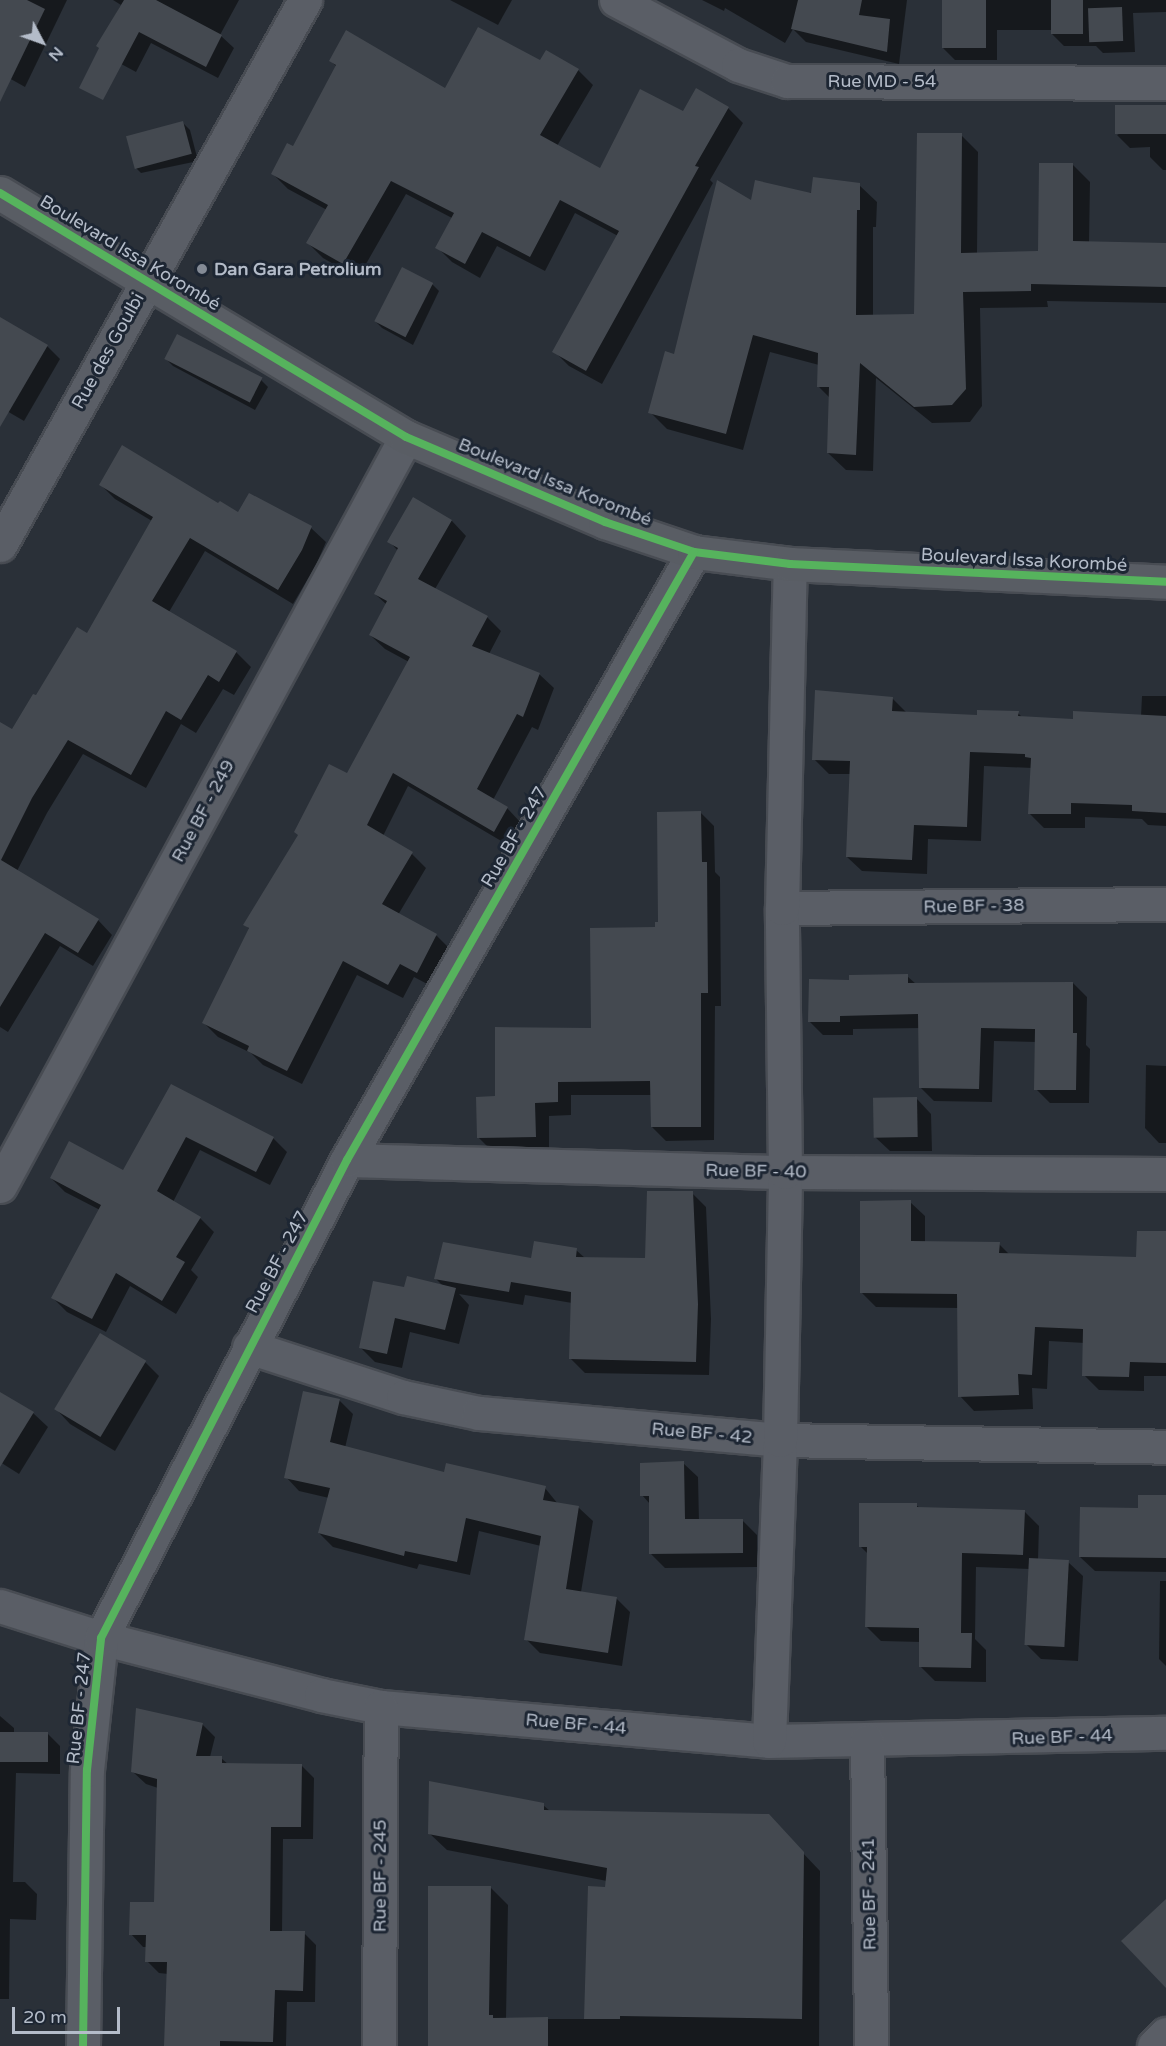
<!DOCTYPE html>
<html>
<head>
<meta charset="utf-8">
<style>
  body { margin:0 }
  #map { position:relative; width:1166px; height:2046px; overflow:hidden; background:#2a3038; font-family:"Varela Round",sans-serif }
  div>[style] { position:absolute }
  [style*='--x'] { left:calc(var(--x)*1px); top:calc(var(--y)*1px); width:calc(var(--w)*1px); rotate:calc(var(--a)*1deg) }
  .shadow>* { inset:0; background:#0007 }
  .building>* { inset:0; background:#444950; transform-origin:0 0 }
  .roads { filter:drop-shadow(2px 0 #484c53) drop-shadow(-2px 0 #484c53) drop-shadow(0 2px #484c53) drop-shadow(0 -2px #484c53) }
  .street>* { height:33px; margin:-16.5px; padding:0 16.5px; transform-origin:16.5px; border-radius:16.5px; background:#5a5e66 }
  .secondary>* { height:33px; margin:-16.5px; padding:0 16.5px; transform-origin:16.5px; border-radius:16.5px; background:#595d64 }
  .cycleway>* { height:8px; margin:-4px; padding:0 4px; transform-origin:4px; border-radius:4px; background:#56b35d }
  .dots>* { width:16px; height:16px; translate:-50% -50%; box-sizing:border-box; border:3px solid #1d2633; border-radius:50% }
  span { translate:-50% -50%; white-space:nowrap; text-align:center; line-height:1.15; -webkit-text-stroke:6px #1d2633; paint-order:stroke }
  .street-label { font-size:18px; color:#b4bcc9 }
  .poi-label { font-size:18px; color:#b4bcc9; font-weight:700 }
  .left { translate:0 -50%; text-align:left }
  .north { position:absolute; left:12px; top:12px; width:60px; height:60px; -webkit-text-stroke:4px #1d2633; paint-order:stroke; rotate:131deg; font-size:16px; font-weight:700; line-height:24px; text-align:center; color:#b4bcc9 }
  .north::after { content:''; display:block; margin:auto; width:21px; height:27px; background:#b4bcc9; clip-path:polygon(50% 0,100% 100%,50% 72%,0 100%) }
  .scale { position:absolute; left:12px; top:2007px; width:108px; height:27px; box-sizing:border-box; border:3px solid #b4bcc9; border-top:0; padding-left:8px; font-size:18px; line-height:21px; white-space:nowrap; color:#b4bcc9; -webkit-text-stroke:4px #1d2633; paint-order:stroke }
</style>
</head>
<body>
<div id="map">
  <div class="shadow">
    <div style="clip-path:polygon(0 0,67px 0,25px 87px,0 73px)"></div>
    <div style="clip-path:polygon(113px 0,239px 0,220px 35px,234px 48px,218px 78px,151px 43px,136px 72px,110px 58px,98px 46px,121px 5px)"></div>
    <div style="clip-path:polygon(450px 0,512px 0,498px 25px)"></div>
    <div style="clip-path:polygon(702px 0,907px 0,899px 64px,806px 42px,793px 29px,785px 43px,725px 8px,724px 11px)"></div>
    <div style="clip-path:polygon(943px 0,1166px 0,1166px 12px,1133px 13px,1135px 52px,1103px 53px,1096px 46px,1064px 46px,1052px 34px,1052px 30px,997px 30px,997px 60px,955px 60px,943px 48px)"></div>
    <div style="clip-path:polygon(546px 52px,578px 70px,593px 85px,557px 146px,601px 170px,683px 113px,728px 108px,743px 123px,710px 180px,713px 183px,602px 384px,569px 366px,554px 351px,618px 236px,575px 213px,545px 271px,497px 246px,480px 278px,452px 262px,437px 247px,452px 218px,406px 194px,358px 278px,323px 258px,308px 243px,327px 210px,288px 189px,273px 174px,293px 148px,337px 67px,331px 61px,446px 90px,540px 62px)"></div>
    <div style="clip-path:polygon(1166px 107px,1166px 170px,1163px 170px,1150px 157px,1150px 147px,1130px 148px,1117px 135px)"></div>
    <div style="clip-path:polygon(183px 123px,190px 130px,198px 161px,141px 173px,134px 166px)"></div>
    <div style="clip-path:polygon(961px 135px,978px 152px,977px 254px,1040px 253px,1072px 164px,1090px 182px,1089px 243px,1166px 244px,1166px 303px,1047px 301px,1048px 307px,980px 308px,982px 406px,970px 422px,932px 423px,876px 378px,873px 471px,846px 470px,828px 453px,830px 398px,819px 387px,819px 365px,770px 352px,743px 450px,667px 429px,650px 412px,675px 355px,752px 202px,859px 185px,877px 202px,876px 227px,873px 227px,873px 316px,916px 315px)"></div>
    <div style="clip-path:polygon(432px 284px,439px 291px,413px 345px,382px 328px,375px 321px)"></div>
    <div style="clip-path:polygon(0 319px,47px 346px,60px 359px,24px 421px,0 407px)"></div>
    <div style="clip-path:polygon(166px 359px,261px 380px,268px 387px,255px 410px,173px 366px)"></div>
    <div style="clip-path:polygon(100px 484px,219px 505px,239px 514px,311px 528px,326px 542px,316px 565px,293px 604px,205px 551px,169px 612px,236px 652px,251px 667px,234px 695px,223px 689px,196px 733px,181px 724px,146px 788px,83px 754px,47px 813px,17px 871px,98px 920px,112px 935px,93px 966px,60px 946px,8px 1032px,0 1027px,0 723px,12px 731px,88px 635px,152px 521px,115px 499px)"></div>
    <div style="clip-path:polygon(413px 499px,452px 521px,466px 536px,435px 589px,487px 617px,501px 631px,489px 654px,539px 674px,554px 688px,538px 730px,532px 727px,493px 800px,507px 808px,521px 823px,508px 845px,408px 786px,383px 836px,412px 854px,426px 868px,398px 915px,437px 936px,451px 950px,431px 986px,414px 977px,403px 998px,357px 975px,302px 1084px,263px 1065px,251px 1053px,218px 1037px,204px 1023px,250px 930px,245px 924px,348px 775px,409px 662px,385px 649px,370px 635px,387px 605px,375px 594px,398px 551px,389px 541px)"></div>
    <div style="clip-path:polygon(1142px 696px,1166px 696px,1166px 826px,1148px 825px,1142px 819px,1085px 817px,1085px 828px,1044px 828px,1029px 813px,1032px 768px,984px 766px,981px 841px,928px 839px,927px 874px,862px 871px,847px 857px,851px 774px,829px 774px,814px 759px,892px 698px,907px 713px,978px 716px,1018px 713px,1023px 718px,1074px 720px,1141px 716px)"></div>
    <div style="clip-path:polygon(700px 812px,714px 826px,715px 872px,720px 877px,721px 1006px,715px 1006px,714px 1140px,666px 1141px,652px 1127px,652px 1095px,571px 1095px,571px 1115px,549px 1116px,549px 1150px,492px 1151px,478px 1137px,496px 1098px,593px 1029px,660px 924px)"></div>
    <div style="clip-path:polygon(907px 976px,916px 984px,1073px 983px,1087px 997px,1086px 1045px,1090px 1049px,1089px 1103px,1050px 1103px,1036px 1089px,1036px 1042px,994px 1041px,992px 1102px,934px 1101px,920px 1087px,922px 1028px,853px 1029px,853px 1035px,823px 1035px,809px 1021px,850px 981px)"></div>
    <div style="clip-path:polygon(1146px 1065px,1166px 1066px,1166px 1143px,1159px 1143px,1145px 1128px)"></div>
    <div style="clip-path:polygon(171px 1086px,273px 1138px,287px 1152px,270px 1185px,200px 1150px,173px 1202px,200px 1218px,214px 1232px,191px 1270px,198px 1277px,176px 1314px,130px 1286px,106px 1332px,67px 1312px,53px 1298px,100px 1210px,65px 1192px,51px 1178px,123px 1172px)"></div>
    <div style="clip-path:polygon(917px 1099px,931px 1114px,932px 1151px,890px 1151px,875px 1137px)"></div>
    <div style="clip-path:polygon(692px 1193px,706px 1207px,711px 1319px,709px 1375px,585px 1373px,570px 1358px,572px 1303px,525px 1295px,523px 1305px,459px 1294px,469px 1305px,459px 1344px,410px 1332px,402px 1368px,375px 1362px,360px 1347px,406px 1289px,444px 1287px,436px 1279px,576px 1250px,585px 1258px,646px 1259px)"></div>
    <div style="clip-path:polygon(910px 1202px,925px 1216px,925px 1242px,999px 1244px,1010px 1255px,1138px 1259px,1166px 1232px,1166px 1376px,1144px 1376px,1144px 1391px,1099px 1390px,1084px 1375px,1085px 1343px,1049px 1341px,1047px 1389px,1032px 1388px,1033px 1409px,974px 1411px,960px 1396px,958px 1308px,876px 1307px,862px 1293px)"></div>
    <div style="clip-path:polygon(145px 1362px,159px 1376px,115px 1451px,70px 1424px,56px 1409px)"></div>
    <div style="clip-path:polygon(0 1393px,33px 1413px,48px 1427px,19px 1474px,0 1462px)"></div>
    <div style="clip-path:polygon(339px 1400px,353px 1414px,345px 1448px,445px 1474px,545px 1488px,558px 1504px,579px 1508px,593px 1521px,581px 1592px,616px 1598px,630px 1612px,622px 1666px,540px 1653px,526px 1639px,541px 1546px,479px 1531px,470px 1575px,419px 1564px,417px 1569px,333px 1547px,319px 1533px,329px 1498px,299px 1491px,286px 1477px)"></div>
    <div style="clip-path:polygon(683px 1463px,698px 1477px,699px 1521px,742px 1520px,757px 1535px,757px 1567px,665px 1568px,651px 1554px,650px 1504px,642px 1495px)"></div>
    <div style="clip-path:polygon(1166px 1496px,1166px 1572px,1095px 1571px,1080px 1557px,1140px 1510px)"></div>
    <div style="clip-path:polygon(916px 1505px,920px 1508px,1025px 1512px,1039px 1526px,1038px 1560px,1068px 1562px,1083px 1576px,1078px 1661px,1041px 1659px,1026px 1644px,1030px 1569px,976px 1567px,975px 1639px,986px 1650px,986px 1682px,935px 1681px,920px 1666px,921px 1642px,881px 1641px,866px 1626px,868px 1554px,860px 1546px)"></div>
    <div style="clip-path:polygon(1160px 1581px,1166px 1581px,1166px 1666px,1159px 1659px)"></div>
    <div style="clip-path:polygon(0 1716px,14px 1728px,14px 1733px,48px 1734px,60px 1746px,60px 1774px,16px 1773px,13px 1882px,25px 1882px,37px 1894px,36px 1920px,10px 1919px,9px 1999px,0 1999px)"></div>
    <div style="clip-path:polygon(202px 1724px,215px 1737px,210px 1757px,221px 1758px,229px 1765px,302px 1766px,314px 1778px,313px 1839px,283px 1839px,282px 1933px,304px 1933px,316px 1945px,315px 2002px,287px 2002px,286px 2046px,166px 2046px,168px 1974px,159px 1973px,147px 1961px,147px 1947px,143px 1947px,131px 1934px,155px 1904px,158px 1788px,146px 1784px,133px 1772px)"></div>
    <div style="clip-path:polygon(543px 1805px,550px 1811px,782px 1831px,820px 1871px,819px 2046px,429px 2046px,491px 1888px,508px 1905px,506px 2019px,585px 2019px,607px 1881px,447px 1850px,429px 1833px)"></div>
  </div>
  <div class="building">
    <div style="clip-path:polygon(0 0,27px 0,45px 9px,0 102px)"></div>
    <div style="clip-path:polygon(124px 0,156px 0,222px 35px,206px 67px,139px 32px,103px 100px,79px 88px,99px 48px,96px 46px)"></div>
    <div style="clip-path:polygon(798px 0,862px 0,859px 15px,890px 19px,887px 52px,791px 29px)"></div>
    <div style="left:942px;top:0;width:44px;height:48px"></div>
    <div style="left:1051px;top:0;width:32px;height:34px"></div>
    <div style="left:1122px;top:7px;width:34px;height:34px;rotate:88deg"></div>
    <div style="clip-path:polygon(478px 27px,540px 60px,546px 50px,579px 69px,540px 135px,600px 168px,640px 89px,683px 111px,696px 88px,729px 107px,695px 166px,699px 167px,586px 371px,552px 352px,619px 231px,560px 200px,530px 257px,482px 232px,465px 264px,435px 248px,454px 213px,391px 181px,343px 264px,306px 243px,328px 205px,271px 174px,287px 143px,293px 146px,336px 65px,329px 61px,346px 30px,445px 88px)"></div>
    <div style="left:1166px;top:105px;width:29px;height:51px;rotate:90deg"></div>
    <div style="left:183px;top:121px;width:34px;height:59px;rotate:75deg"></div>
    <div style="clip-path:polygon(917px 133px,962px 133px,961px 253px,1038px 251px,1039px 163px,1073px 163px,1073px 241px,1166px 243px,1166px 287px,1031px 284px,1031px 291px,963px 292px,966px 389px,952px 405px,914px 407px,860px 363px,856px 455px,827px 453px,829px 387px,817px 387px,818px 353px,753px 335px,726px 434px,648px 413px,665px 351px,674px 354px,717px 180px,751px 200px,755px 180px,811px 193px,813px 177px,860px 183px,860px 210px,857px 210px,856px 315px,914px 314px)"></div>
    <div style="left:402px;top:267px;width:35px;height:61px;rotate:27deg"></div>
    <div style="clip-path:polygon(0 317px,48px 345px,0 427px)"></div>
    <div style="left:177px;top:334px;width:96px;height:28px;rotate:27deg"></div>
    <div style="clip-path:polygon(122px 445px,218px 503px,220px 501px,238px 512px,249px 493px,312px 526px,302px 550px,278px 590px,190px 538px,152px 601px,237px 651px,219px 682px,208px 675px,181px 720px,166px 711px,131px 775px,68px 740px,32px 798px,1px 860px,99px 919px,78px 953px,45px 933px,0 1007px,0 722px,12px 729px,33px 694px,36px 695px,77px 627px,87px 633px,153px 517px,99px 485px)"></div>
    <div style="clip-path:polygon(413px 497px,452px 520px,418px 579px,488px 616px,472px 646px,540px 673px,523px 717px,517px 714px,477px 789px,508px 807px,494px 832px,393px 773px,367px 825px,413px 852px,382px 904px,437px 934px,417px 973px,400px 964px,388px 985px,343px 961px,287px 1071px,247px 1051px,249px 1046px,202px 1023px,249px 928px,243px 925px,298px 835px,294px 832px,329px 764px,347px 773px,410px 657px,369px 635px,387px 601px,374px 594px,398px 548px,387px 542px)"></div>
    <div style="clip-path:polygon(815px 690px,893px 697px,892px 711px,977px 715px,977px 710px,1019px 711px,1018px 716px,1073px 719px,1073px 711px,1166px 716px,1166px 813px,1132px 811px,1132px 805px,1071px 803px,1071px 814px,1028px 814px,1031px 758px,1025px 757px,1025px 754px,970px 752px,967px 827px,914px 825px,912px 860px,846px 857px,850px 761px,812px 760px)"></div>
    <div style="clip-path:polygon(701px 811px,702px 862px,707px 862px,708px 993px,701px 993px,701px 1127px,651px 1127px,650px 1081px,558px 1082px,558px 1102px,535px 1103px,536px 1137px,477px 1138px,476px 1097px,495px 1096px,495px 1027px,591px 1028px,590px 928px,655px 927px,655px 922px,658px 922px,657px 812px)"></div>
    <div style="clip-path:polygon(908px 974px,908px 983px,1073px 982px,1073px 1033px,1077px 1033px,1076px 1090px,1034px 1090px,1035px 1029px,981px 1028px,979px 1089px,919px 1088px,918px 1014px,840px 1016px,840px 1022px,808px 1022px,809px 979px,849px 980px,849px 975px)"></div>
    <div style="clip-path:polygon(171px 1084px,274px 1137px,256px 1172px,186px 1137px,157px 1191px,201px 1217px,176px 1257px,185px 1262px,162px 1301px,116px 1273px,92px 1319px,51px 1298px,101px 1205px,50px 1178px,69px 1141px,123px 1170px)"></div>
    <div style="left:917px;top:1097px;width:40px;height:44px;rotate:89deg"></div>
    <div style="clip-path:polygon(647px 1191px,693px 1191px,698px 1304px,696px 1362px,569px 1359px,571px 1292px,511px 1282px,509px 1292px,434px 1279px,443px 1242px,531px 1258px,534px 1241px,577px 1248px,576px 1257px,645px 1258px)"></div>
    <div style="clip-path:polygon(911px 1200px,911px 1241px,1000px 1242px,999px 1253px,1136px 1257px,1137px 1231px,1166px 1231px,1166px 1363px,1130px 1362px,1129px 1377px,1082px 1376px,1083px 1329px,1035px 1327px,1032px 1375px,1018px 1374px,1019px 1395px,958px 1397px,957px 1294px,860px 1293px,860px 1201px)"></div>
    <div style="clip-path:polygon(407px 1276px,456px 1288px,445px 1330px,395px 1318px,387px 1354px,359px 1348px,373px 1281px,404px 1287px)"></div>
    <div style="left:100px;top:1333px;width:54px;height:89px;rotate:31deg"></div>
    <div style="clip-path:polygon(303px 1391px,340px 1399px,330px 1442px,444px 1472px,446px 1463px,546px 1486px,543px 1500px,579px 1506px,566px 1589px,617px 1597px,608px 1653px,524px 1640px,541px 1536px,466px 1518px,457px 1562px,405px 1551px,404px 1556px,318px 1533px,330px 1488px,284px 1478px)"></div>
    <div style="clip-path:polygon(0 1392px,34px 1412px,0 1467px)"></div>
    <div style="clip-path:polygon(684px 1461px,685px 1519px,743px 1519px,743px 1553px,649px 1554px,649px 1496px,640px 1496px,640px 1463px)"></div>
    <div style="clip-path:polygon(1138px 1495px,1166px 1495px,1166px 1558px,1079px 1557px,1080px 1507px,1138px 1508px)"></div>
    <div style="clip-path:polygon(859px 1503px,917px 1503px,917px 1507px,1025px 1510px,1023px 1555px,962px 1553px,961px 1633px,972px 1633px,971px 1668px,919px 1667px,919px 1628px,865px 1627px,867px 1547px,859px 1547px)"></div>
    <div style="left:1029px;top:1558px;width:40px;height:87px;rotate:3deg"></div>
    <div style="clip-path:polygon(136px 1708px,203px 1723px,196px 1756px,222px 1756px,222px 1763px,302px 1764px,301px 1827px,271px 1827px,270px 1931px,305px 1931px,303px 1991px,275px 1990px,273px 2042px,220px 2041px,220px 2046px,164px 2046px,167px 1962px,145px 1962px,146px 1935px,129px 1935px,130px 1902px,154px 1902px,157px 1779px,131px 1772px)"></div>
    <div style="left:0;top:1732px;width:48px;height:30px"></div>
    <div style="clip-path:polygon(429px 1781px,544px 1803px,544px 1810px,769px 1814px,804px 1852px,802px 2019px,620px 2016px,620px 2019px,584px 2019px,588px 1886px,605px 1887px,607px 1868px,428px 1834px)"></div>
    <div style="clip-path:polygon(428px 1886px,491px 1886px,489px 2015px,493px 2015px,493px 2018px,548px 2017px,548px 2046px,428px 2046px)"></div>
    <div style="clip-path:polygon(1166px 1899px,1166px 1988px,1121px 1941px)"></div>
  </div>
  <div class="roads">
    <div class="street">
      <div style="--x:616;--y:0;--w:138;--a:28"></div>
      <div style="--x:738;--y:65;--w:52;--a:18.1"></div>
      <div style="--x:787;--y:81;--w:379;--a:0.3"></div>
      <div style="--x:0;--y:545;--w:625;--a:-60.77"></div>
      <div style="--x:782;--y:908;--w:384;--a:-0.6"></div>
      <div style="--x:347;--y:1160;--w:438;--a:1.6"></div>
      <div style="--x:785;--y:1172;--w:381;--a:0.3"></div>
      <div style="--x:0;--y:1186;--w:852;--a:-61.54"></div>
      <div style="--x:249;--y:1347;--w:162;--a:18"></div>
      <div style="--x:403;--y:1397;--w:78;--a:11.9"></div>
      <div style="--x:479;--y:1413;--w:302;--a:5.1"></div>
      <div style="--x:780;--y:1440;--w:386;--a:1"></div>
      <div style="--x:0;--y:1606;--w:106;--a:17.6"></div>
      <div style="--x:101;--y:1638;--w:227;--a:14.5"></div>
      <div style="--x:321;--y:1695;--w:61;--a:11.3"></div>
      <div style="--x:381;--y:1707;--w:389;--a:5"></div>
      <div style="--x:769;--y:1741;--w:397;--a:-1.2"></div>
      <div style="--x:769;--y:1741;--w:301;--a:-87.9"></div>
      <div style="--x:780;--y:1440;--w:268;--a:-88.9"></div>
      <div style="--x:785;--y:1172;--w:264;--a:-90.7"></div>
      <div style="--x:782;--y:908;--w:344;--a:-88.7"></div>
      <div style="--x:867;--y:1741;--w:305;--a:89.2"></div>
      <div style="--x:83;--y:2046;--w:276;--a:-89.2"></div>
      <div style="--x:87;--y:1770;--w:133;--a:-83.9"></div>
      <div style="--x:101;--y:1638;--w:538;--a:-62.77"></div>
      <div style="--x:347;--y:1160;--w:700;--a:-60.29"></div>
      <div style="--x:379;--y:2046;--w:339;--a:-89.7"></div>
      <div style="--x:1154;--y:2046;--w:17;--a:-45"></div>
    </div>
    <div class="secondary">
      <div style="--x:0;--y:193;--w:474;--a:31"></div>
      <div style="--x:406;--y:437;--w:216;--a:23.1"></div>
      <div style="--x:605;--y:522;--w:94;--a:18.6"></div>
      <div style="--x:694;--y:552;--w:97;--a:7.1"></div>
      <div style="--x:790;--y:564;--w:376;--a:2.7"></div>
    </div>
  </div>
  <div class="cycleway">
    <div style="--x:0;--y:193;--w:474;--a:31"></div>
    <div style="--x:406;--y:437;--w:216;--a:23.1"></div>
    <div style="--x:605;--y:522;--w:94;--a:18.6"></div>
    <div style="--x:694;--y:552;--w:97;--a:7.1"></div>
    <div style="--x:790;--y:564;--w:376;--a:2.7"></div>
    <div style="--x:83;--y:2046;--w:276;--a:-89.2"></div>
    <div style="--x:87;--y:1770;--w:133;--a:-83.9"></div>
    <div style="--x:101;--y:1638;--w:538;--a:-62.77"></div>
    <div style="--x:347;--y:1160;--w:700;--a:-60.29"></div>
  </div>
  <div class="dots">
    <div style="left:202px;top:269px;background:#848b96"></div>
  </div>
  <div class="street-label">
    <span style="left:882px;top:81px">Rue MD - 54</span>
    <span style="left:130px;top:253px;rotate:31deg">Boulevard Issa Korombé</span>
    <span style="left:108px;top:351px;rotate:-61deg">Rue des Goulbi</span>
    <span style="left:555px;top:482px;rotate:22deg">Boulevard Issa Korombé</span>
    <span style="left:1024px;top:560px;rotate:3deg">Boulevard Issa Korombé</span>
    <span style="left:203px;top:811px;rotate:-62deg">Rue BF - 249</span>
    <span style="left:514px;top:837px;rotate:-60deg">Rue BF - 247</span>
    <span style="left:974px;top:906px;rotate:-1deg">Rue BF - 38</span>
    <span style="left:756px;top:1171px;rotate:1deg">Rue BF - 40</span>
    <span style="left:277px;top:1262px;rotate:-62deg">Rue BF - 247</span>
    <span style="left:702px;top:1433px;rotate:5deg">Rue BF - 42</span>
    <span style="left:79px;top:1708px;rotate:-84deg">Rue BF - 247</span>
    <span style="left:576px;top:1724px;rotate:5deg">Rue BF - 44</span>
    <span style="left:1062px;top:1737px;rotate:-2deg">Rue BF - 44</span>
    <span style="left:380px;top:1876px;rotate:-90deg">Rue BF - 245</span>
    <span style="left:869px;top:1894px;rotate:-91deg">Rue BF - 241</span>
  </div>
  <div class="poi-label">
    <span class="left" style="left:214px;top:269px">Dan Gara Petrolium</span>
  </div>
  <div class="north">N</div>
  <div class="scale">20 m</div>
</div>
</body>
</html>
